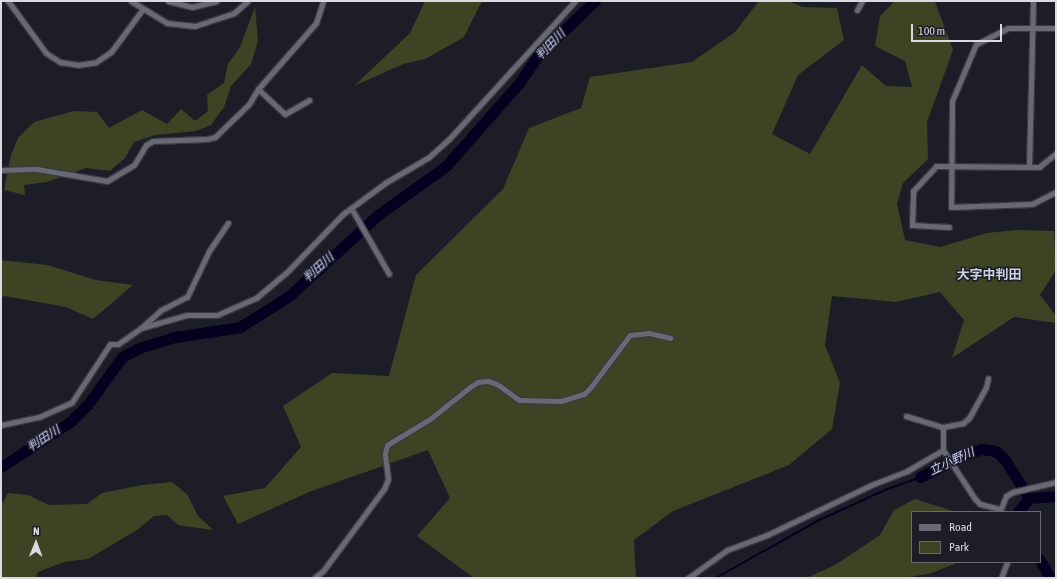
<!DOCTYPE html>
<html>
<head>
<meta charset="utf-8">
<style>
  body { margin:0 }
  #map { position:relative; width:1057px; height:579px; overflow:hidden; background:#1c1d27; font-family:"Asap Condensed","Noto Sans JP",sans-serif }
  div>[style] { position:absolute }
  [style*='--x'] { left:calc(var(--x)*1px); top:calc(var(--y)*1px); width:calc(var(--w)*1px); rotate:calc(var(--a)*1deg) }
  .green>* { inset:0; background:#3e4423 }
  .stream>* { height:2px; margin:-1px; padding:0 1px; transform-origin:1px; border-radius:1px; background:#050020 }
  .river>* { height:11px; margin:-5.5px; padding:0 5.5px; transform-origin:5.5px; border-radius:5.5px; background:#050020 }
  .roads { filter:drop-shadow(1px 0 #3a3a42) drop-shadow(-1px 0 #3a3a42) drop-shadow(0 1px #3a3a42) drop-shadow(0 -1px #3a3a42) }
  .minor>* { height:5px; margin:-2.5px; padding:0 2.5px; transform-origin:2.5px; border-radius:2.5px; background:#686975 }
  span { translate:-50% -50%; white-space:nowrap; text-align:center; line-height:1.15; -webkit-text-stroke:3px #1c1d27; paint-order:stroke }
  .water-label { font-size:12px; color:#cbcefb; font-style:italic }
  .quarter-label { font-size:13px; color:#d0d1df; font-weight:700 }
  .frame { position:absolute; inset:0; border:2px solid #dadbe2; pointer-events:none }
  .legend { position:absolute; left:911px; top:511px; width:130px; height:52px; box-sizing:border-box; background:#1c1d27; border:1px solid #686972; margin:0; padding:5px 7px; list-style:none; font-size:12px; color:#dadbe2 }
  .legend li { display:flex; align-items:center; gap:8px; height:20px }
  .legend b { width:20px; border:1px solid #686972 }
  .north { position:absolute; left:16px; top:523px; width:40px; height:40px; -webkit-text-stroke:3px #1c1d27; paint-order:stroke; rotate:1deg; font-size:11px; font-weight:700; line-height:16px; text-align:center; color:#dadbe2 }
  .north::after { content:''; display:block; margin:auto; width:14px; height:18px; background:#dadbe2; clip-path:polygon(50% 0,100% 100%,50% 72%,0 100%) }
  .scale { position:absolute; left:911px; top:24px; width:91px; height:18px; box-sizing:border-box; border:2px solid #dadbe2; border-top:0; padding-left:5px; font-size:12px; line-height:14px; white-space:nowrap; color:#dadbe2; -webkit-text-stroke:3px #1c1d27; paint-order:stroke }
</style>
</head>
<body>
<div id="map">
  <div class="green">
    <div style="clip-path:polygon(425px 1px,482px 1px,464px 37px,425px 59px,403px 64px,354px 86px,410px 33px)"></div>
    <div style="clip-path:polygon(759px 1px,788px 1px,802px 7px,837px 8px,844px 40px,798px 75px,772px 134px,810px 154px,862px 65px,886px 86px,912px 87px,905px 61px,875px 46px,880px 16px,895px 1px,935px 2px,953px 50px,927px 122px,928px 159px,903px 183px,897px 204px,905px 240px,940px 247px,987px 233px,1017px 230px,1054px 231px,1056px 270px,1040px 295px,1056px 316px,1056px 323px,1014px 317px,952px 358px,964px 320px,940px 292px,896px 302px,832px 296px,825px 345px,840px 383px,832px 429px,789px 465px,673px 511px,634px 540px,636px 578px,474px 578px,417px 536px,450px 498px,428px 450px,309px 492px,238px 524px,223px 496px,265px 488px,301px 447px,283px 406px,332px 373px,389px 376px,416px 275px,503px 189px,529px 128px,581px 108px,590px 77px,692px 62px,735px 32px)"></div>
    <div style="clip-path:polygon(255px 7px,258px 41px,251px 64px,231px 86px,224px 107px,211px 125px,196px 131px,155px 135px,134px 142px,125px 158px,110px 171px,86px 168px,47px 182px,24px 185px,25px 195px,4px 190px,11px 155px,18px 138px,34px 122px,74px 111px,97px 112px,109px 128px,142px 110px,167px 124px,181px 109px,195px 121px,208px 111px,207px 95px,224px 83px,228px 64px,240px 47px)"></div>
    <div style="clip-path:polygon(1px 260px,47px 265px,96px 280px,133px 285px,93px 319px,66px 307px,5px 296px,1px 297px)"></div>
    <div style="clip-path:polygon(172px 482px,187px 494px,198px 516px,213px 530px,178px 525px,167px 515px,154px 516px,137px 530px,88px 559px,64px 562px,38px 572px,35px 578px,1px 578px,1px 506px,8px 493px,28px 495px,49px 505px,87px 504px,102px 493px,142px 485px)"></div>
    <div style="clip-path:polygon(915px 499px,956px 512px,912px 512px,912px 562px,959px 562px,932px 573px,905px 578px,806px 578px,835px 565px,880px 535px,894px 510px)"></div>
  </div>
  <div class="stream">
    <div style="--x:716;--y:578;--w:116;--a:-29.4"></div>
    <div style="--x:817;--y:521;--w:75;--a:-24.5"></div>
    <div style="--x:885;--y:490;--w:37;--a:-20"></div>
  </div>
  <div class="river">
    <div style="--x:1;--y:467;--w:82;--a:-33.1"></div>
    <div style="--x:70;--y:422;--w:25;--a:-45"></div>
    <div style="--x:88;--y:404;--w:58;--a:-54.1"></div>
    <div style="--x:122;--y:357;--w:19;--a:-28"></div>
    <div style="--x:139;--y:348;--w:39;--a:-17"></div>
    <div style="--x:176;--y:337;--w:65;--a:-8.9"></div>
    <div style="--x:240;--y:327;--w:58;--a:-32.3"></div>
    <div style="--x:289;--y:296;--w:122;--a:-42.3"></div>
    <div style="--x:379;--y:214;--w:82;--a:-35.6"></div>
    <div style="--x:446;--y:166;--w:112;--a:-48.6"></div>
    <div style="--x:520;--y:82;--w:34;--a:-56"></div>
    <div style="--x:539;--y:54;--w:77;--a:-43.4"></div>
    <div style="--x:920;--y:477;--w:48;--a:-27.1"></div>
    <div style="--x:963;--y:455;--w:19;--a:-18"></div>
    <div style="--x:981;--y:449;--w:9;--a:6"></div>
    <div style="--x:990;--y:450;--w:7;--a:16"></div>
    <div style="--x:997;--y:452;--w:11;--a:45"></div>
    <div style="--x:1005;--y:460;--w:45;--a:57.7"></div>
    <div style="--x:1029;--y:498;--w:27;--a:-4"></div>
    <div style="--x:1018;--y:512;--w:18;--a:-52"></div>
    <div style="--x:1040;--y:560;--w:21;--a:61"></div>
  </div>
  <div class="roads">
    <div class="minor">
      <div style="--x:8;--y:1;--w:64;--a:53.8"></div>
      <div style="--x:46;--y:53;--w:17;--a:33"></div>
      <div style="--x:60;--y:62;--w:18;--a:9"></div>
      <div style="--x:78;--y:65;--w:18;--a:-9"></div>
      <div style="--x:96;--y:62;--w:18;--a:-34"></div>
      <div style="--x:111;--y:52;--w:52;--a:-53.6"></div>
      <div style="--x:131;--y:1;--w:42;--a:31.4"></div>
      <div style="--x:167;--y:23;--w:28;--a:6"></div>
      <div style="--x:195;--y:26;--w:41;--a:-18.4"></div>
      <div style="--x:234;--y:13;--w:18;--a:-41"></div>
      <div style="--x:168;--y:1;--w:25;--a:14"></div>
      <div style="--x:192;--y:7;--w:25;--a:-14"></div>
      <div style="--x:857;--y:10;--w:10;--a:-61"></div>
      <div style="--x:1056;--y:28;--w:48;--a:180"></div>
      <div style="--x:1008;--y:28;--w:36;--a:153"></div>
      <div style="--x:976;--y:44;--w:62;--a:112.8"></div>
      <div style="--x:952;--y:101;--w:106;--a:90.5"></div>
      <div style="--x:951;--y:207;--w:81;--a:-2.1"></div>
      <div style="--x:1032;--y:204;--w:27;--a:-27"></div>
      <div style="--x:258;--y:89;--w:37;--a:43"></div>
      <div style="--x:285;--y:114;--w:28;--a:-30"></div>
      <div style="--x:1029;--y:166;--w:165;--a:-88.6"></div>
      <div style="--x:1;--y:170;--w:36;--a:-2"></div>
      <div style="--x:37;--y:169;--w:71;--a:9.7"></div>
      <div style="--x:107;--y:181;--w:31;--a:-31"></div>
      <div style="--x:134;--y:165;--w:23;--a:-59"></div>
      <div style="--x:146;--y:145;--w:8;--a:-30"></div>
      <div style="--x:153;--y:141;--w:54;--a:-2.1"></div>
      <div style="--x:207;--y:139;--w:8;--a:-14"></div>
      <div style="--x:215;--y:137;--w:47;--a:-44.1"></div>
      <div style="--x:249;--y:104;--w:17;--a:-59"></div>
      <div style="--x:258;--y:89;--w:88;--a:-48.7"></div>
      <div style="--x:316;--y:23;--w:23;--a:-72"></div>
      <div style="--x:351;--y:208;--w:76;--a:60.1"></div>
      <div style="--x:949;--y:227;--w:37;--a:-177"></div>
      <div style="--x:912;--y:225;--w:34;--a:-88"></div>
      <div style="--x:913;--y:191;--w:34;--a:-47"></div>
      <div style="--x:936;--y:166;--w:103;--a:0.6"></div>
      <div style="--x:1039;--y:167;--w:22;--a:-39"></div>
      <div style="--x:142;--y:327;--w:25;--a:-42"></div>
      <div style="--x:161;--y:310;--w:29;--a:-27"></div>
      <div style="--x:187;--y:297;--w:51;--a:-64.4"></div>
      <div style="--x:209;--y:251;--w:34;--a:-56"></div>
      <div style="--x:906;--y:416;--w:39;--a:17"></div>
      <div style="--x:943;--y:427;--w:20;--a:-11"></div>
      <div style="--x:963;--y:423;--w:8;--a:-40"></div>
      <div style="--x:969;--y:418;--w:35;--a:-61"></div>
      <div style="--x:986;--y:387;--w:9;--a:-77"></div>
      <div style="--x:1;--y:425;--w:39;--a:-12"></div>
      <div style="--x:39;--y:417;--w:36;--a:-24"></div>
      <div style="--x:72;--y:402;--w:69;--a:-56.8"></div>
      <div style="--x:110;--y:344;--w:8;--a:0"></div>
      <div style="--x:118;--y:344;--w:28;--a:-35"></div>
      <div style="--x:141;--y:328;--w:48;--a:-15.8"></div>
      <div style="--x:187;--y:315;--w:30;--a:0"></div>
      <div style="--x:217;--y:315;--w:43;--a:-23.6"></div>
      <div style="--x:256;--y:298;--w:39;--a:-40"></div>
      <div style="--x:286;--y:273;--w:82;--a:-46"></div>
      <div style="--x:343;--y:214;--w:52;--a:-36.4"></div>
      <div style="--x:385;--y:183;--w:51;--a:-30.6"></div>
      <div style="--x:429;--y:157;--w:27;--a:-42"></div>
      <div style="--x:449;--y:139;--w:187;--a:-47.6"></div>
      <div style="--x:943;--y:427;--w:23;--a:90"></div>
      <div style="--x:1000;--y:511;--w:16;--a:-68"></div>
      <div style="--x:1006;--y:496;--w:8;--a:-30"></div>
      <div style="--x:1013;--y:492;--w:44;--a:-13.1"></div>
      <div style="--x:314;--y:578;--w:11;--a:-38"></div>
      <div style="--x:323;--y:571;--w:102;--a:-53.4"></div>
      <div style="--x:384;--y:489;--w:11;--a:-68"></div>
      <div style="--x:388;--y:479;--w:26;--a:-97"></div>
      <div style="--x:385;--y:453;--w:8;--a:-76"></div>
      <div style="--x:387;--y:445;--w:50;--a:-31.2"></div>
      <div style="--x:430;--y:419;--w:51;--a:-38.7"></div>
      <div style="--x:470;--y:387;--w:9;--a:-32"></div>
      <div style="--x:478;--y:382;--w:10;--a:-6"></div>
      <div style="--x:488;--y:381;--w:9;--a:18"></div>
      <div style="--x:497;--y:384;--w:27;--a:36"></div>
      <div style="--x:519;--y:400;--w:42;--a:1.4"></div>
      <div style="--x:561;--y:401;--w:24;--a:-17"></div>
      <div style="--x:584;--y:394;--w:8;--a:-45"></div>
      <div style="--x:590;--y:388;--w:66;--a:-53"></div>
      <div style="--x:630;--y:335;--w:19;--a:-6"></div>
      <div style="--x:649;--y:333;--w:22;--a:13"></div>
      <div style="--x:688;--y:578;--w:48;--a:-35.7"></div>
      <div style="--x:727;--y:550;--w:43;--a:-20.6"></div>
      <div style="--x:767;--y:535;--w:115;--a:-25.7"></div>
      <div style="--x:871;--y:485;--w:39;--a:-21"></div>
      <div style="--x:907;--y:471;--w:42;--a:-30.3"></div>
      <div style="--x:943;--y:450;--w:59;--a:56.9"></div>
      <div style="--x:975;--y:499;--w:7;--a:45"></div>
      <div style="--x:980;--y:504;--w:21;--a:14"></div>
      <div style="--x:1001;--y:578;--w:17;--a:-69"></div>
    </div>
  </div>
  <div class="water-label">
    <span style="left:551px;top:45px;rotate:-46deg">判田川</span>
    <span style="left:319px;top:268px;rotate:-42deg">判田川</span>
    <span style="left:44px;top:439px;rotate:-33deg">判田川</span>
    <span style="left:952px;top:462px;rotate:-25deg">立小野川</span>
  </div>
  <div class="quarter-label">
    <span style="left:989px;top:275px">大字中判田</span>
  </div>
  <div class="frame"></div>
  <ul class="legend">
  <li><b style="height:5px;background:#686975"></b>Road</li>
  <li><b style="height:11px;background:#3e4423"></b>Park</li>
  </ul>
  <div class="north">N</div>
  <div class="scale">100 m</div>
</div>
</body>
</html>
